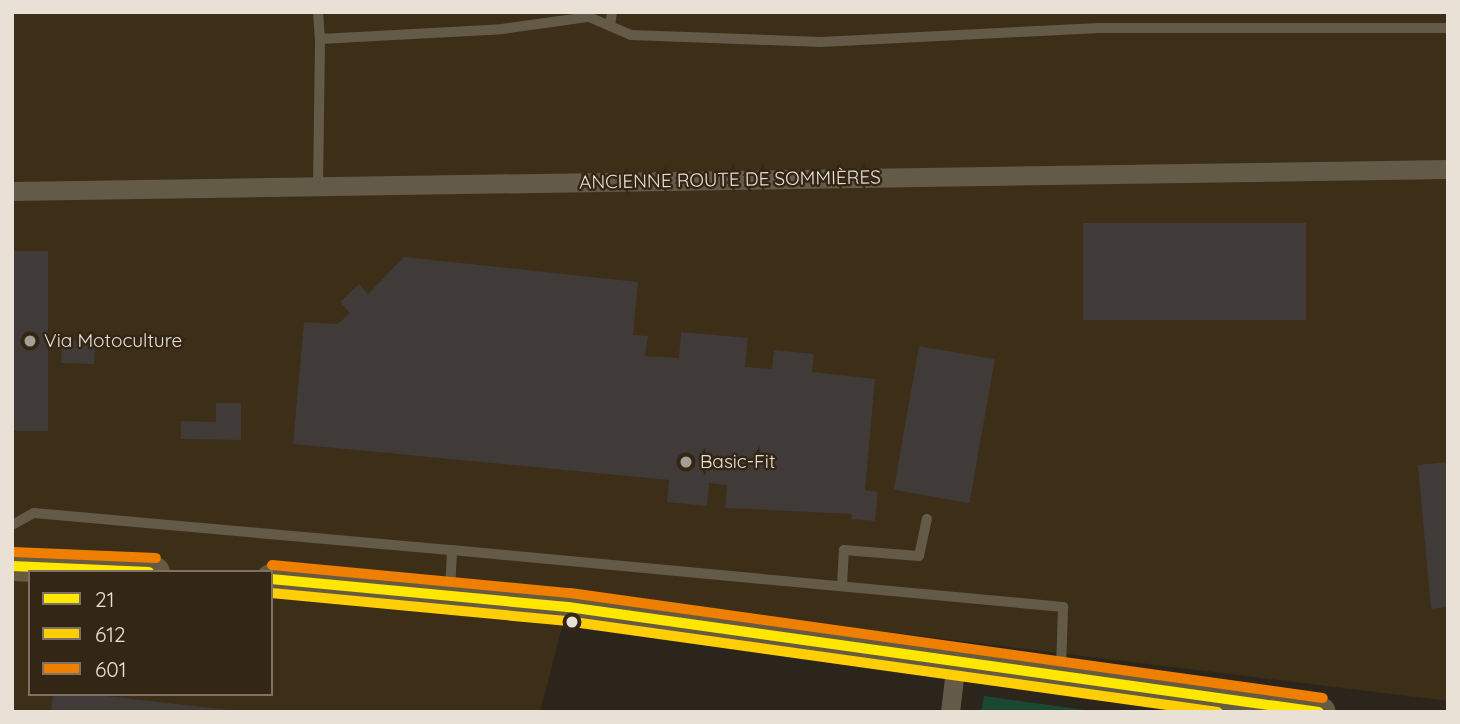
<!DOCTYPE html>
<html>
<head>
<meta charset="utf-8">
<style>
  body { margin:0 }
  #map { position:relative; width:1460px; height:724px; overflow:hidden; background:#2c251b; font-family:Quicksand,sans-serif }
  div>[style] { position:absolute }
  [style*='--x'] { left:calc(var(--x)*1px); top:calc(var(--y)*1px); width:calc(var(--w)*1px); rotate:calc(var(--a)*1deg) }
  .built>* { inset:0; background:#3c2e17 }
  .green>* { inset:0; background:#1b4735 }
  .building>* { inset:0; background:#403a39; transform-origin:0 0 }
  .lane>* { height:10px; margin:-5px; padding:0 5px; transform-origin:5px; border-radius:5px; background:#635b48 }
  .street>* { height:19px; margin:-9.5px; padding:0 9.5px; transform-origin:9.5px; border-radius:9.5px; background:#635b48 }
  .primary>* { height:30px; margin:-15px; padding:0 15px; transform-origin:15px; border-radius:15px; background:#665b41 }
  .bus-1>* { height:10px; margin:-5px; padding:0 5px; transform-origin:5px; border-radius:5px; background:#ffe700 }
  .bus-2>* { height:10px; margin:-5px; padding:0 5px; transform-origin:5px; border-radius:5px; background:#ffce05 }
  .bus-3>* { height:10px; margin:-5px; padding:0 5px; transform-origin:5px; border-radius:5px; background:#ee7f00 }
  .dots>* { width:19px; height:19px; translate:-50% -50%; box-sizing:border-box; border:4px solid #332614; border-radius:50% }
  span { translate:-50% -50%; white-space:nowrap; text-align:center; line-height:1.15; -webkit-text-stroke:5px #332614; paint-order:stroke }
  .street-label { font-size:19px; color:#e9e1d6 }
  .poi-label { font-size:19px; color:#e9e1d6 }
  .left { translate:0 -50%; text-align:left }
  .frame { position:absolute; inset:0; border:14px solid #e9e1d6; pointer-events:none }
  .legend { position:absolute; left:28px; top:570px; width:245px; height:126px; box-sizing:border-box; background:#332614; border:2px solid #7c7162; margin:0; padding:9px 12px; list-style:none; font-size:21px; color:#e9e1d6 }
  .legend li { display:flex; align-items:center; gap:14px; height:35px }
  .legend b { width:35px; border:2px solid #7c7162 }
</style>
</head>
<body>
<div id="map">
  <div class="built">
    <div style="clip-path:polygon(evenodd,12px 12px,1448px 12px,1448px 701px,571px 593px,540px 712px,12px 712px,12px 12px,30px 572px,271px 572px,271px 694px,30px 694px,30px 572px)"></div>
  </div>
  <div class="green">
    <div style="clip-path:polygon(984px 696px,1099px 712px,981px 712px)"></div>
  </div>
  <div class="building">
    <div style="left:1306px;top:223px;width:97px;height:223px;rotate:90deg"></div>
    <div style="left:12px;top:251px;width:36px;height:180px"></div>
    <div style="clip-path:polygon(404px 257px,638px 282px,633px 335px,648px 336px,645px 356px,679px 358px,681px 332px,748px 338px,745px 367px,772px 369px,774px 350px,814px 354px,812px 372px,875px 379px,865px 490px,878px 492px,875px 521px,851px 519px,852px 514px,725px 508px,727px 485px,709px 483px,707px 506px,667px 502px,669px 480px,293px 444px,304px 322px,338px 324px,350px 313px,340px 302px,359px 284px,368px 294px)"></div>
    <div style="left:62px;top:340px;width:33px;height:23px;rotate:2deg"></div>
    <div style="left:919px;top:346px;width:77px;height:146px;rotate:10deg"></div>
    <div style="clip-path:polygon(216px 403px,241px 403px,241px 440px,181px 439px,181px 421px,216px 422px)"></div>
    <div style="clip-path:polygon(1448px 462px,1448px 607px,1431px 609px,1418px 465px)"></div>
    <div style="clip-path:polygon(53px 694px,89px 694px,247px 712px,51px 712px)"></div>
  </div>
  <div class="lane">
    <div style="--x:318;--y:12;--w:27;--a:86"></div>
    <div style="--x:610;--y:26;--w:14;--a:-82"></div>
    <div style="--x:318;--y:186;--w:147;--a:-89.2"></div>
    <div style="--x:320;--y:39;--w:182;--a:-3.1"></div>
    <div style="--x:502;--y:29;--w:88;--a:-7.9"></div>
    <div style="--x:589;--y:17;--w:46;--a:23.2"></div>
    <div style="--x:631;--y:35;--w:190;--a:2.1"></div>
    <div style="--x:821;--y:42;--w:279;--a:-2.9"></div>
    <div style="--x:1100;--y:28;--w:348;--a:0"></div>
    <div style="--x:12;--y:525;--w:25;--a:-29"></div>
    <div style="--x:34;--y:513;--w:420;--a:5.1"></div>
    <div style="--x:842;--y:586;--w:36;--a:-87"></div>
    <div style="--x:844;--y:550;--w:75;--a:4.6"></div>
    <div style="--x:919;--y:556;--w:38;--a:-78"></div>
    <div style="--x:450;--y:593;--w:43;--a:-87.3"></div>
    <div style="--x:452;--y:550;--w:614;--a:5.33"></div>
    <div style="--x:1063;--y:607;--w:65;--a:91.8"></div>
  </div>
  <div class="street">
    <div style="--x:12;--y:191;--w:1436;--a:-0.88"></div>
    <div style="--x:950;--y:712;--w:50;--a:-83.2"></div>
  </div>
  <div class="primary">
    <div style="--x:12;--y:566;--w:143;--a:2.4"></div>
    <div style="--x:271;--y:579;--w:298;--a:5.4"></div>
    <div style="--x:568;--y:607;--w:760;--a:7.94"></div>
  </div>
  <div class="bus-1">
    <div style="--x:12;--y:566;--w:137;--a:2.5"></div>
    <div style="--x:271;--y:579;--w:298;--a:5.4"></div>
    <div style="--x:568;--y:607;--w:758;--a:7.96"></div>
  </div>
  <div class="bus-2">
    <div style="--x:271;--y:593;--w:296;--a:5.4"></div>
    <div style="--x:566;--y:621;--w:658;--a:7.95"></div>
  </div>
  <div class="bus-3">
    <div style="--x:13;--y:552;--w:143;--a:2.4"></div>
    <div style="--x:272;--y:565;--w:299;--a:5.4"></div>
    <div style="--x:570;--y:593;--w:760;--a:7.94"></div>
  </div>
  <div class="dots">
    <div style="left:30px;top:341px;background:#a79f95"></div>
    <div style="left:686px;top:462px;background:#a79f95"></div>
    <div style="left:572px;top:622px;background:#e9e1d6"></div>
  </div>
  <div class="street-label">
    <span style="left:730px;top:180px;rotate:-1deg">ANCIENNE ROUTE DE SOMMIÈRES</span>
  </div>
  <div class="poi-label">
    <span class="left" style="left:44px;top:341px">Via Motoculture</span>
    <span class="left" style="left:700px;top:462px">Basic-Fit</span>
  </div>
  <div class="frame"></div>
  <ul class="legend">
  <li><b style="height:9px;background:#ffe700"></b>21</li>
  <li><b style="height:9px;background:#ffce05"></b>612</li>
  <li><b style="height:9px;background:#ee7f00"></b>601</li>
  </ul>
</div>
</body>
</html>
